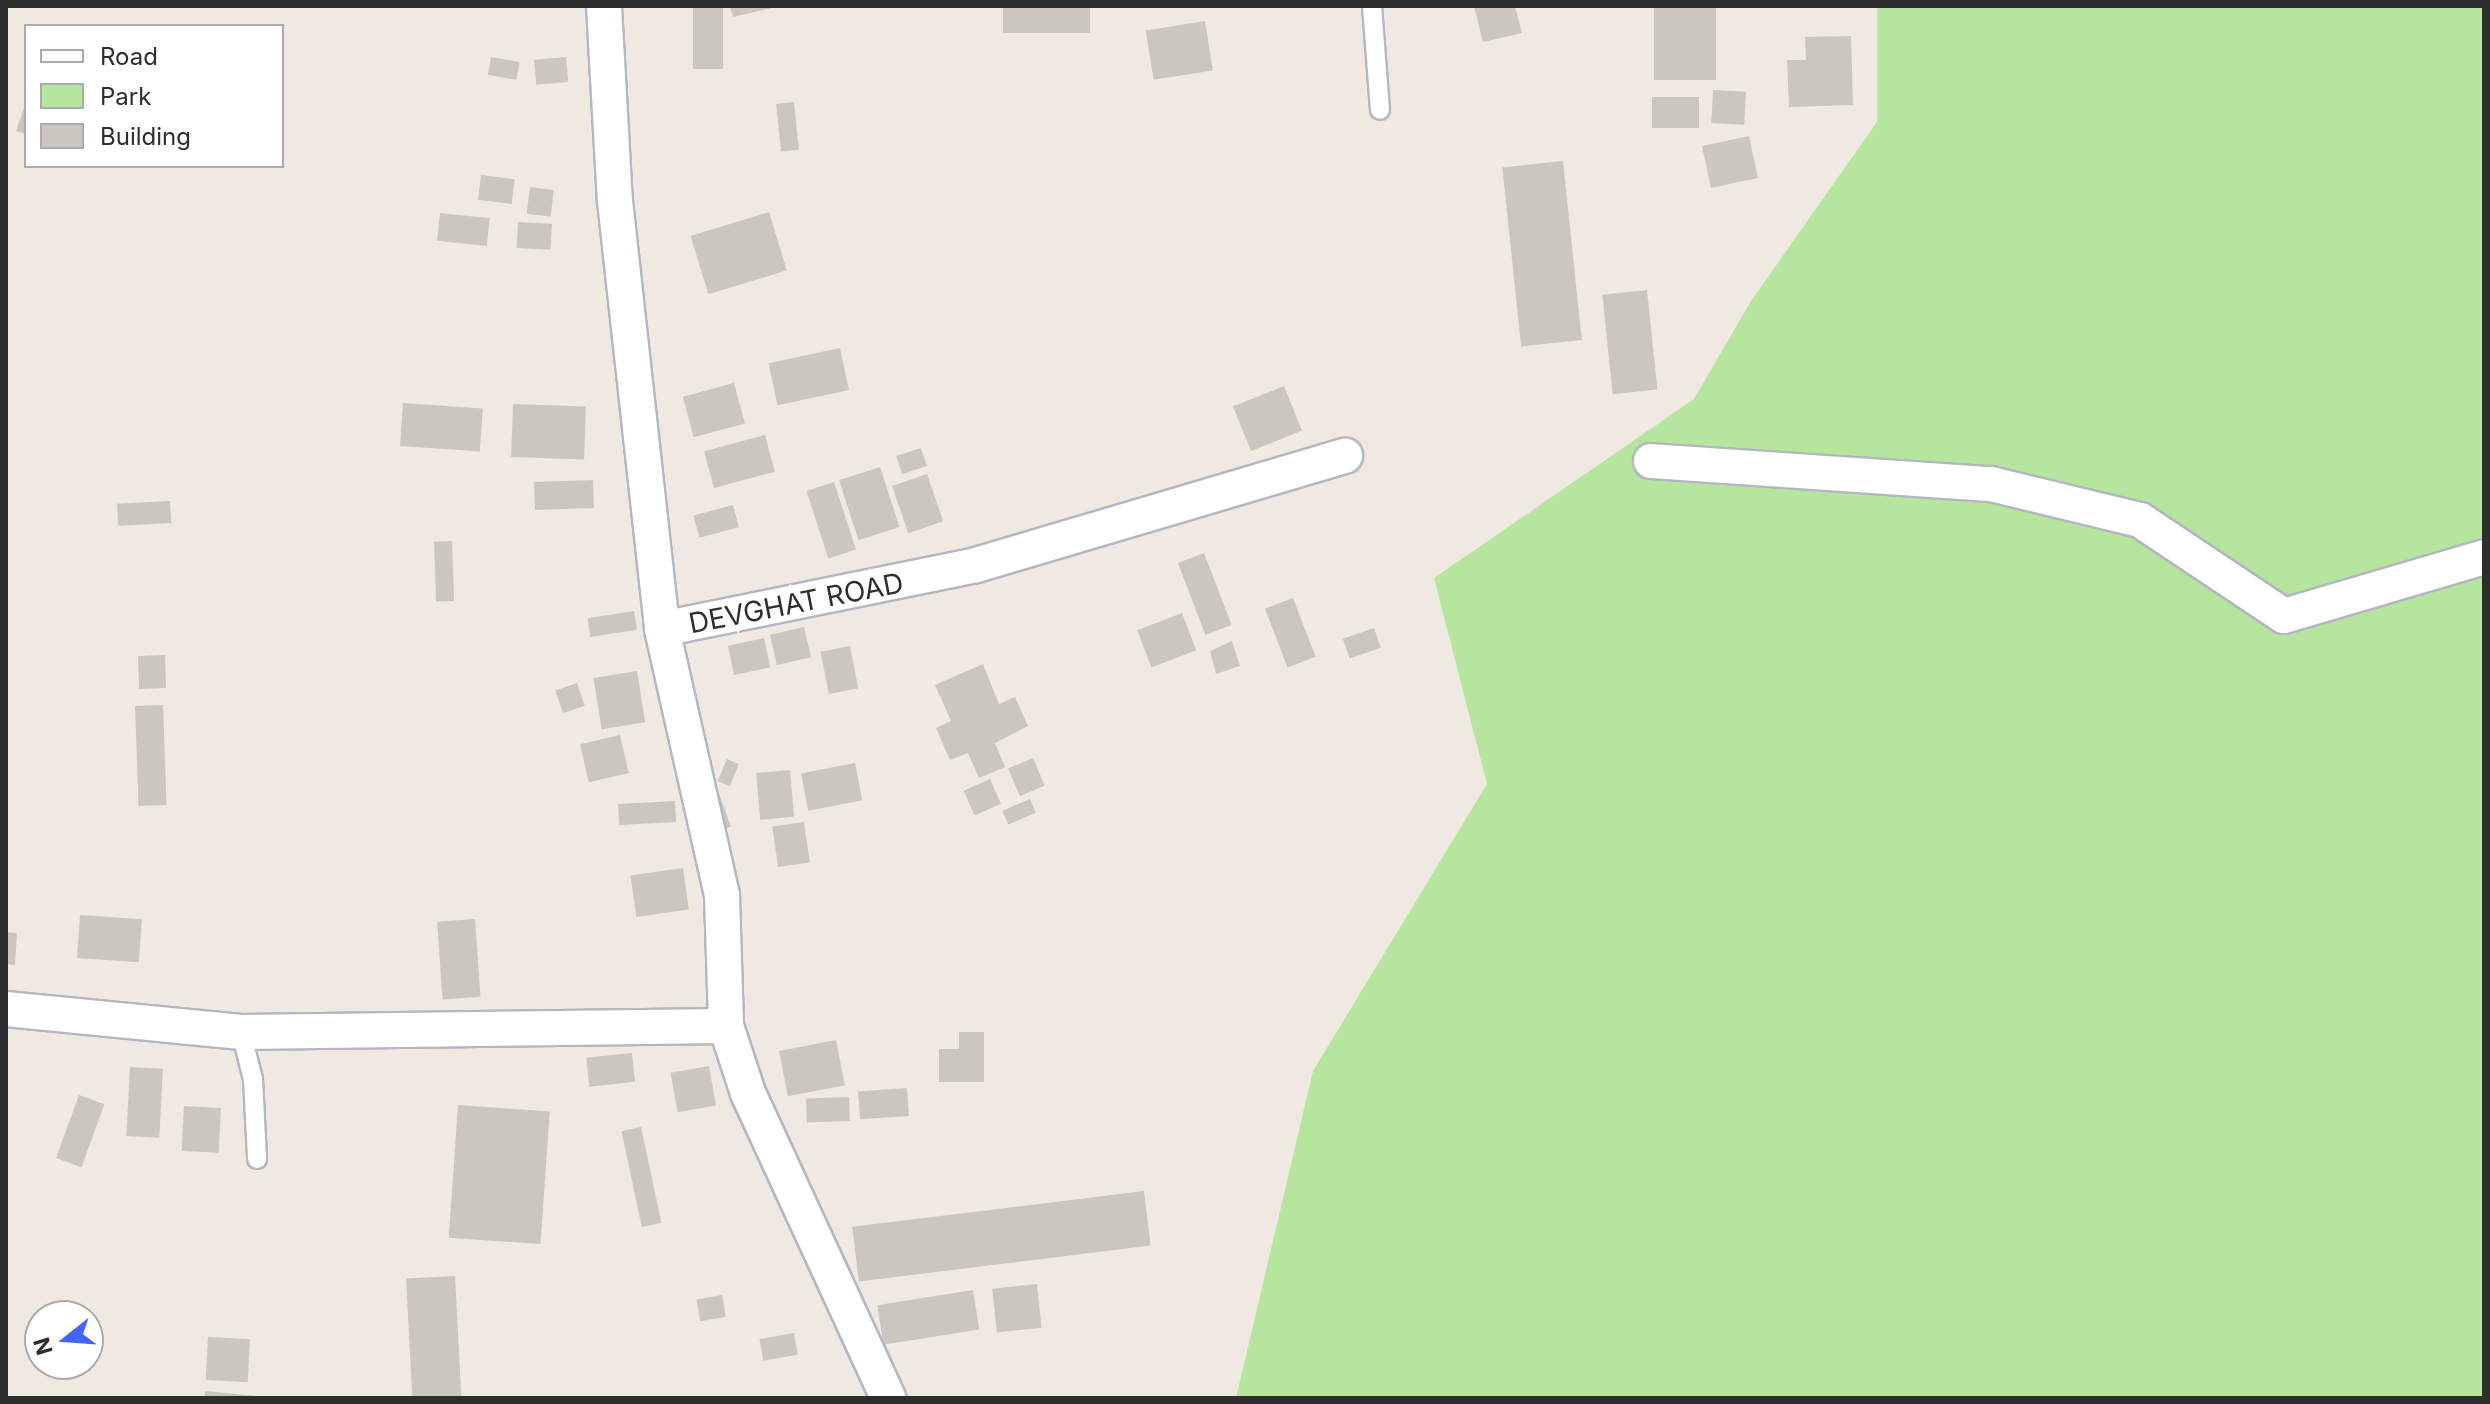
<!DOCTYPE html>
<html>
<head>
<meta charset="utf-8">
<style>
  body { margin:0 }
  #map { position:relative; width:2490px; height:1404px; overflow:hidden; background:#efe9e1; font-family:Inter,sans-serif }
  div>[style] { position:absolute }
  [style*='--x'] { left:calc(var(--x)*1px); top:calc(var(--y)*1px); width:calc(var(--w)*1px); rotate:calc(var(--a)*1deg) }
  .green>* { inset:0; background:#b6e59e }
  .building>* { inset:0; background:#cbc7bf; transform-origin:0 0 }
  .roads { filter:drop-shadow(2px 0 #b4b7c1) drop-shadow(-2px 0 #b4b7c1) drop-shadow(0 2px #b4b7c1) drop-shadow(0 -2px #b4b7c1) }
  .lane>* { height:18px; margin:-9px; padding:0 9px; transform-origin:9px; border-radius:9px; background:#fff }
  .street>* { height:34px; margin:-17px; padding:0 17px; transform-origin:17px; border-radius:17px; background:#fff }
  span { translate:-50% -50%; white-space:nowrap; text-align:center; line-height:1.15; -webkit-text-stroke:7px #fff; paint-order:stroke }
  .street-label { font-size:28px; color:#2e2e2e }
  .frame { position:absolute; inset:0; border:8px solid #2e2e2e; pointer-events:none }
  .legend { position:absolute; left:24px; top:24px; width:260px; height:144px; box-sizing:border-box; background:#fff; border:2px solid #ababab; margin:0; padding:10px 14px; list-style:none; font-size:24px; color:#2e2e2e }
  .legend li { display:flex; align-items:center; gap:16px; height:40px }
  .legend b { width:40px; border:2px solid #ababab }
  .north { position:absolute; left:24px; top:1300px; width:80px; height:80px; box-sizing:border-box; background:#fff; border:2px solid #ababab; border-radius:50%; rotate:253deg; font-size:22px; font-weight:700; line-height:32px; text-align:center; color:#2e2e2e }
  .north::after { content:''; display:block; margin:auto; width:28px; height:36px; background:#4264fb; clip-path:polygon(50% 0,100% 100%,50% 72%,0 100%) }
</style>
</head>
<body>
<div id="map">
  <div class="green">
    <div style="clip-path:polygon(1877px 6px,2484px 6px,2484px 1398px,1236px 1398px,1313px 1071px,1487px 784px,1434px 578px,1694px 399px,1751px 301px,1877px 122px)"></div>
  </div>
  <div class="building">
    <div style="left:693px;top:6px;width:30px;height:63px"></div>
    <div style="clip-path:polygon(730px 6px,776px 6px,776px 7px,733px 17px)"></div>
    <div style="left:1003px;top:6px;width:87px;height:27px"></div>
    <div style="clip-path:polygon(1474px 6px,1515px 6px,1522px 33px,1483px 42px)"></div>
    <div style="left:1654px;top:6px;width:62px;height:74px"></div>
    <div style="left:1205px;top:21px;width:50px;height:60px;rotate:81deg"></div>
    <div style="clip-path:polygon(1851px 36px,1853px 105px,1789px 107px,1787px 60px,1806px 60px,1805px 37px)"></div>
    <div style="left:491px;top:57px;width:29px;height:18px;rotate:10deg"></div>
    <div style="left:566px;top:57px;width:25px;height:32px;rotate:85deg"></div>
    <div style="left:1713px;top:90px;width:33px;height:33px;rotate:3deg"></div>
    <div style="left:1652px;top:97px;width:47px;height:31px"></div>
    <div style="clip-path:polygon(26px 102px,26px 134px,16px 131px)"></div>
    <div style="left:794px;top:102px;width:48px;height:18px;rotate:84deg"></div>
    <div style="left:1749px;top:136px;width:43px;height:48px;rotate:78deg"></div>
    <div style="left:1563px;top:161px;width:180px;height:61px;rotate:84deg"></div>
    <div style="left:481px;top:175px;width:34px;height:25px;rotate:7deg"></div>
    <div style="left:530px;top:187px;width:24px;height:27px;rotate:7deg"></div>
    <div style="left:769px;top:212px;width:61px;height:82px;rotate:73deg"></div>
    <div style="left:440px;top:213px;width:50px;height:28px;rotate:6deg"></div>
    <div style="left:518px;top:222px;width:34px;height:26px;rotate:3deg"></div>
    <div style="left:1647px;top:290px;width:100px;height:45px;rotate:84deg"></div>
    <div style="left:840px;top:348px;width:43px;height:73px;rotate:78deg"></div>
    <div style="left:734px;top:383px;width:42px;height:53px;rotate:75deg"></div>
    <div style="left:1284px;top:386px;width:48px;height:55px;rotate:68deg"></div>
    <div style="left:403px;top:403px;width:80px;height:43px;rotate:4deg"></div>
    <div style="left:513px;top:404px;width:73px;height:53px;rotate:2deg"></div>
    <div style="left:765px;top:435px;width:38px;height:63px;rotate:75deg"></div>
    <div style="left:921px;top:448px;width:19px;height:26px;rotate:72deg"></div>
    <div style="left:880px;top:467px;width:63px;height:43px;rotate:72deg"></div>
    <div style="left:927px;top:474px;width:50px;height:37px;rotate:71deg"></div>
    <div style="left:593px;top:480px;width:28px;height:59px;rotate:88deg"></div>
    <div style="left:834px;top:482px;width:71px;height:29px;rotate:72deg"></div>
    <div style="left:170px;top:501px;width:22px;height:53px;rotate:87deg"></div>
    <div style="left:733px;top:505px;width:23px;height:41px;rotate:75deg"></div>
    <div style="left:452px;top:541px;width:60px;height:18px;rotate:88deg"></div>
    <div style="left:1204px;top:553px;width:77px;height:28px;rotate:69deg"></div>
    <div style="left:1293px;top:598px;width:63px;height:30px;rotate:69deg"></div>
    <div style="left:634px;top:611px;width:19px;height:47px;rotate:81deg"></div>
    <div style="left:1182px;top:613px;width:40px;height:48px;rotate:69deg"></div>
    <div style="left:804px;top:627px;width:31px;height:35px;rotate:77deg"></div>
    <div style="left:1374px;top:628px;width:21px;height:33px;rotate:71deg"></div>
    <div style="left:764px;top:638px;width:30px;height:37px;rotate:78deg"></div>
    <div style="clip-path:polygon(1232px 641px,1240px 666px,1216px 674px,1210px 651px)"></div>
    <div style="left:850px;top:646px;width:43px;height:30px;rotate:79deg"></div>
    <div style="left:165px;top:655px;width:33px;height:27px;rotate:88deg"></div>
    <div style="clip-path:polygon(983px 664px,999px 704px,1015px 697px,1028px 726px,995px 743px,1005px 767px,979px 778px,968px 753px,950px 760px,936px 728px,951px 721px,935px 685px)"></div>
    <div style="left:637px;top:671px;width:52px;height:44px;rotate:81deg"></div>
    <div style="left:577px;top:683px;width:24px;height:23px;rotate:71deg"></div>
    <div style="left:163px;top:705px;width:100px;height:28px;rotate:88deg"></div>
    <div style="left:620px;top:735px;width:39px;height:41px;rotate:77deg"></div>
    <div style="left:1033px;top:758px;width:30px;height:27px;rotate:67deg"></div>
    <div style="left:727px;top:759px;width:13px;height:24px;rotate:23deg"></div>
    <div style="left:855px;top:763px;width:38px;height:55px;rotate:79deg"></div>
    <div style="left:790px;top:770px;width:47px;height:34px;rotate:85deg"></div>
    <div style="left:990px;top:779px;width:27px;height:29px;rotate:66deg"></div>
    <div style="left:718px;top:791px;width:38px;height:13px;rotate:70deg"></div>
    <div style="left:1030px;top:799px;width:15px;height:30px;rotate:67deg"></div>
    <div style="left:675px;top:801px;width:21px;height:57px;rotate:87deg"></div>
    <div style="left:804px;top:822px;width:41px;height:32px;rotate:82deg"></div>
    <div style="left:683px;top:868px;width:42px;height:53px;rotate:82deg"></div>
    <div style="left:80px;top:915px;width:62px;height:43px;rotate:4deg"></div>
    <div style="left:475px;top:919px;width:78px;height:38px;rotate:86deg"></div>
    <div style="clip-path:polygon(6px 932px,17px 933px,15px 965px,6px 964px)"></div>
    <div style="clip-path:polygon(959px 1032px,984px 1032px,984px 1082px,939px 1082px,939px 1049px,959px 1049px)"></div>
    <div style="left:836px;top:1040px;width:46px;height:58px;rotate:79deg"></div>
    <div style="left:632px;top:1053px;width:29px;height:46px;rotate:84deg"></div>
    <div style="left:709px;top:1066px;width:40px;height:39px;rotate:80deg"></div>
    <div style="left:130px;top:1067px;width:33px;height:69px;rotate:3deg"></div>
    <div style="left:907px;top:1088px;width:28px;height:49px;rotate:86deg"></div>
    <div style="left:79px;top:1095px;width:27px;height:67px;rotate:20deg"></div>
    <div style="left:849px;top:1097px;width:24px;height:43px;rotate:88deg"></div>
    <div style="left:458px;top:1105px;width:92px;height:133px;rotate:4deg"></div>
    <div style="left:184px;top:1106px;width:37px;height:45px;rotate:3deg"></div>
    <div style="left:641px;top:1127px;width:98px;height:20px;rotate:78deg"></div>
    <div style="left:1144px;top:1191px;width:55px;height:294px;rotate:83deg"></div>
    <div style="left:455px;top:1276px;width:122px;height:49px;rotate:87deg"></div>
    <div style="left:1037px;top:1284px;width:44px;height:45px;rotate:84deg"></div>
    <div style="left:973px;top:1290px;width:40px;height:97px;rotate:81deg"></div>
    <div style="left:722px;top:1295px;width:22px;height:26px;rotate:80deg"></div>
    <div style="left:794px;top:1333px;width:22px;height:35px;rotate:80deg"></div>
    <div style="left:208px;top:1337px;width:42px;height:43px;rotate:3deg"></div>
    <div style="clip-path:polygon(205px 1391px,256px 1396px,256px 1398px,205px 1398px)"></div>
  </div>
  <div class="roads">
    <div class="lane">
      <div style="--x:1372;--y:6;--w:104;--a:85.6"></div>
      <div style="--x:241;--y:1032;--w:49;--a:75.7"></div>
      <div style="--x:253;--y:1079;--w:80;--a:87.1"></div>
    </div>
    <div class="street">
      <div style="--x:604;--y:6;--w:195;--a:86.8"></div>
      <div style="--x:615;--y:201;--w:431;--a:83.7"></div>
      <div style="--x:662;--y:629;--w:320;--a:-11.5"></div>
      <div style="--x:976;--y:565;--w:385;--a:-16.5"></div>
      <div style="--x:1651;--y:461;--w:341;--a:3.9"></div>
      <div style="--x:1991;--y:484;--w:153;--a:13.6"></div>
      <div style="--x:2140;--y:520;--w:173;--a:33.7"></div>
      <div style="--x:2284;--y:616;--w:209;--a:-16.4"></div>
      <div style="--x:662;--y:629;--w:274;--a:77.3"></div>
      <div style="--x:722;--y:896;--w:130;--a:88.2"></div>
      <div style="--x:6;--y:1009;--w:236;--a:5.6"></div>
      <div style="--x:241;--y:1032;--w:485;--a:-0.7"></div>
      <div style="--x:726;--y:1026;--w:71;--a:71.8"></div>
      <div style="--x:748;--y:1093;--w:336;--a:65.3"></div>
    </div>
  </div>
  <div class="street-label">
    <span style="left:796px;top:603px;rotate:-11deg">DEVGHAT ROAD</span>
  </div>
  <div class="frame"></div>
  <ul class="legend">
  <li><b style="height:10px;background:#fff"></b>Road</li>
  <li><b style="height:22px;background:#b6e59e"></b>Park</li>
  <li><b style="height:22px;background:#cbc7bf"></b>Building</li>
  </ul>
  <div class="north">N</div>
</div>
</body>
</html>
